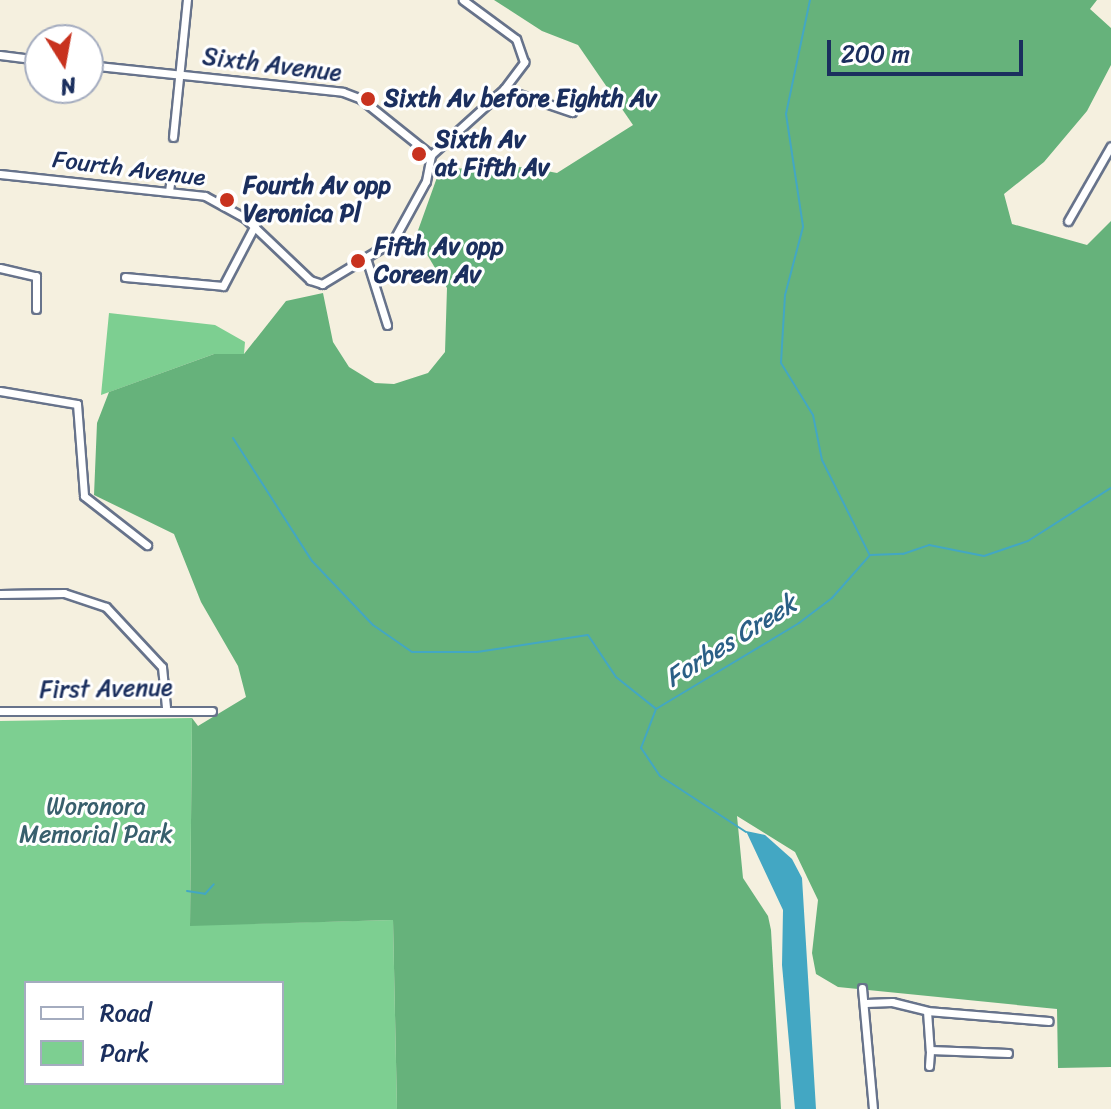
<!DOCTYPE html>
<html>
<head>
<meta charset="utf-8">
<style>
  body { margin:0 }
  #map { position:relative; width:1111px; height:1109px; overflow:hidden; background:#f5f0df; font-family:Sriracha,sans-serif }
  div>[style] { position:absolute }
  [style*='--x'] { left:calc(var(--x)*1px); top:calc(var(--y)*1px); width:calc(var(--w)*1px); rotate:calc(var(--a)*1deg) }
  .green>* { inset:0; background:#7dcf91 }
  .forest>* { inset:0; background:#66b27b }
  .water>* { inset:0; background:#43a7c3 }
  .stream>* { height:2px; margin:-1px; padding:0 1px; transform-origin:1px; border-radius:1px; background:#43a7c3 }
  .roads { filter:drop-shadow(2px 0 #67738b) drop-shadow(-2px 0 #67738b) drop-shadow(0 2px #67738b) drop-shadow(0 -2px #67738b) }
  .minor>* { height:7px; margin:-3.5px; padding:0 3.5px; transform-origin:3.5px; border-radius:3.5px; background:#fff }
  .dots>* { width:22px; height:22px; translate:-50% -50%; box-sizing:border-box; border:4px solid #fff; border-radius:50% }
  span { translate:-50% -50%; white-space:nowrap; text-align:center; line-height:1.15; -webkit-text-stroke:6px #fff; paint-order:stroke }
  .street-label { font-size:24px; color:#1b2f5e }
  .poi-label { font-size:24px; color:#1b2f5e; font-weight:700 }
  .left { translate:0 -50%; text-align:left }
  .park-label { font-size:24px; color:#385f6d }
  .water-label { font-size:26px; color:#2b5f86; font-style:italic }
  .legend { position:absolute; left:24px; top:981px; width:260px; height:104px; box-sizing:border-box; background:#fff; border:2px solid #a4acbf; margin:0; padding:10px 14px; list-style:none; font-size:24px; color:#1b2f5e }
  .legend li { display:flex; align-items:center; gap:16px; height:40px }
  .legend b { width:40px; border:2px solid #a4acbf }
  .north { position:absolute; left:24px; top:24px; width:80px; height:80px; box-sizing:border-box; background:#fff; border:2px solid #a4acbf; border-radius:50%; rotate:169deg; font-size:22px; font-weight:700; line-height:32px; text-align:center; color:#1b2f5e }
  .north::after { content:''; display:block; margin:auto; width:28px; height:36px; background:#c8321e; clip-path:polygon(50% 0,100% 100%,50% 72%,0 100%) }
  .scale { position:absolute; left:827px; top:40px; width:196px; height:36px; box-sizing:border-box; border:4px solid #1b2f5e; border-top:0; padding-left:10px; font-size:24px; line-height:28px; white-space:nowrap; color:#1b2f5e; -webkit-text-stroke:6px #fff; paint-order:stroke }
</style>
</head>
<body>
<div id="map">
  <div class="green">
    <div style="clip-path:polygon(109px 313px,215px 325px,245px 342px,244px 354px,214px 354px,101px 395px)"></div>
    <div style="clip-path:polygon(evenodd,192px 718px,190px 925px,393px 920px,397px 1109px,0 1109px,0 721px,192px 718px,26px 983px,282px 983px,282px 1083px,26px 1083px,26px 983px)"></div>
  </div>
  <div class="forest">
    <div style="clip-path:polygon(494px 0,1097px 0,1090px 9px,1111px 28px,1111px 65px,1087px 111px,1044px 162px,1004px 194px,1012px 224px,1087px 245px,1111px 221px,1111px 1067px,1058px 1068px,1057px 1009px,838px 987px,816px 974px,812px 953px,818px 900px,795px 852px,737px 816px,743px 878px,768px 916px,771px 930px,781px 1109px,397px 1109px,393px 920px,190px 926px,192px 718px,198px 726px,246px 697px,238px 666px,201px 602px,174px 534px,94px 495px,97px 423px,109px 392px,214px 354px,244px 354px,286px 301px,323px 293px,333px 342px,349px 367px,375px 383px,394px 384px,428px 373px,445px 352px,447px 288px,416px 236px,440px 169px,526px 167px,557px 173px,633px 125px,578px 45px,542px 31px)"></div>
  </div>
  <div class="water">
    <div style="clip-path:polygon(746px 831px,765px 835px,792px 859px,802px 878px,816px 1109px,795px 1109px,782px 965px,783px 910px)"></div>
  </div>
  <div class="stream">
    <div style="--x:810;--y:0;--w:116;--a:101.9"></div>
    <div style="--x:786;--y:114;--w:114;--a:81.4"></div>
    <div style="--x:803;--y:227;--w:70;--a:104.8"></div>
    <div style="--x:785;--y:295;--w:68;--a:93.4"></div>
    <div style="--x:781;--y:363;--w:61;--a:58.4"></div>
    <div style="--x:813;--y:415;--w:46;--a:78.7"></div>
    <div style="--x:822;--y:460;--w:105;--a:63.4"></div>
    <div style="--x:233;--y:438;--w:146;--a:57.3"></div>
    <div style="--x:312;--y:561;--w:88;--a:46.4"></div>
    <div style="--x:373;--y:625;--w:47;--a:34.7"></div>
    <div style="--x:412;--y:652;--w:65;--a:0"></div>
    <div style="--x:477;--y:652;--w:112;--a:-8.7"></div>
    <div style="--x:588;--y:635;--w:50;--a:56.3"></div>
    <div style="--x:616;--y:677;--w:50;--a:38.5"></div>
    <div style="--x:746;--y:832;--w:103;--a:-146.9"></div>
    <div style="--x:660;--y:776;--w:34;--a:-124"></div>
    <div style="--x:641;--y:748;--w:42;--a:-69"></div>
    <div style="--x:656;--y:709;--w:167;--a:-31"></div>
    <div style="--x:799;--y:623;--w:41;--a:-37.1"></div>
    <div style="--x:832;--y:598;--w:57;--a:-48.5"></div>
    <div style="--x:870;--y:555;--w:33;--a:-2"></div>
    <div style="--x:903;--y:554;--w:28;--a:-19"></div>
    <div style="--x:929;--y:545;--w:56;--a:11.3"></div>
    <div style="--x:984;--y:556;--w:46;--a:-18.8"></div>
    <div style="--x:1028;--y:541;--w:98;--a:-32.6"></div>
    <div style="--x:187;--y:891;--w:18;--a:9"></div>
    <div style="--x:205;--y:894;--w:13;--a:-48"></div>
  </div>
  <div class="roads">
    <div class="minor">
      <div style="--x:0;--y:55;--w:40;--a:7.1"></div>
      <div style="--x:88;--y:65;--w:256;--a:6"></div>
      <div style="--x:343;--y:92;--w:19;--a:21"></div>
      <div style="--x:361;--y:99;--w:90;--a:38.7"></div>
      <div style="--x:504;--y:89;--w:72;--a:18.7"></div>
      <div style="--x:173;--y:137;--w:138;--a:-84.2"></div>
      <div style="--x:431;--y:155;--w:98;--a:-42.1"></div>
      <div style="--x:504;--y:89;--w:34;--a:-53"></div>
      <div style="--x:524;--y:62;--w:24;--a:-109"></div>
      <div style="--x:516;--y:39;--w:66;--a:-143.7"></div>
      <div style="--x:0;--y:174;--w:206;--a:6.1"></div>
      <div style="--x:205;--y:196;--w:46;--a:28.8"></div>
      <div style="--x:245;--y:218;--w:90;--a:43.6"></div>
      <div style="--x:310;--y:280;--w:13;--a:18"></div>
      <div style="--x:322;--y:284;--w:83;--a:-31.2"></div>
      <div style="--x:393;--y:241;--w:68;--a:-61.2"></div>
      <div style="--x:426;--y:181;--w:26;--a:-79"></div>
      <div style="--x:169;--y:191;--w:15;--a:-82"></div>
      <div style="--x:1068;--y:221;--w:86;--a:-60.2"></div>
      <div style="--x:367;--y:261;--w:67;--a:72.6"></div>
      <div style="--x:0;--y:268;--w:37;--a:13"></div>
      <div style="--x:36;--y:276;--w:33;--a:90"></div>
      <div style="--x:125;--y:277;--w:98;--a:5.2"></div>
      <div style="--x:223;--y:286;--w:69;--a:-62.3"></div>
      <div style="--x:0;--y:391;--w:78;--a:9.6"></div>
      <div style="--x:77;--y:404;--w:92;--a:85.6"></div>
      <div style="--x:84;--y:496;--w:80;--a:37.9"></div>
      <div style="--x:0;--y:594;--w:64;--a:-0.9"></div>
      <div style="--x:64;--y:593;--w:44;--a:18.4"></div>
      <div style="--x:106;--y:607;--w:82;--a:47"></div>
      <div style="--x:162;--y:667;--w:40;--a:84.3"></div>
      <div style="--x:0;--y:711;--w:212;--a:0"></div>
      <div style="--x:862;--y:988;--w:121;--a:84.8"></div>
      <div style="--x:866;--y:1003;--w:26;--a:-2"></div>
      <div style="--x:892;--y:1002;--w:36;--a:14"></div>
      <div style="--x:927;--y:1011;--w:39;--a:86"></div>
      <div style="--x:930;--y:1050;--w:78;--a:2.2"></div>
      <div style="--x:927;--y:1011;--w:122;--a:4.7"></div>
      <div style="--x:929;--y:1066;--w:16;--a:-86"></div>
    </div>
  </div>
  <div class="dots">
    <div style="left:368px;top:99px;background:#c8321e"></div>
    <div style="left:419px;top:154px;background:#c8321e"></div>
    <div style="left:227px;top:200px;background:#c8321e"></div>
    <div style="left:358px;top:261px;background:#c8321e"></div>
  </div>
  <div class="street-label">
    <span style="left:272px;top:65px;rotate:7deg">Sixth Avenue</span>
    <span style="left:129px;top:169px;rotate:7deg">Fourth Avenue</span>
    <span style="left:106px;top:689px;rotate:-1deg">First Avenue</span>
  </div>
  <div class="poi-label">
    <span class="left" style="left:384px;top:99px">Sixth Av before Eighth Av</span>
    <span class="left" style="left:435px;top:154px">Sixth Av<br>at Fifth Av</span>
    <span class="left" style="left:243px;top:200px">Fourth Av opp<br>Veronica Pl</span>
    <span class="left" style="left:374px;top:261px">Fifth Av opp<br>Coreen Av</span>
  </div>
  <div class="park-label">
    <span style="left:96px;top:821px">Woronora<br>Memorial Park</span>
  </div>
  <div class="water-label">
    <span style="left:731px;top:641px;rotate:-32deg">Forbes Creek</span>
  </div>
  <ul class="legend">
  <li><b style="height:10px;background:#fff"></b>Road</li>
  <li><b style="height:22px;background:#7dcf91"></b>Park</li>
  </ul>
  <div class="north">N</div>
  <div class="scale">200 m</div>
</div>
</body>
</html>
